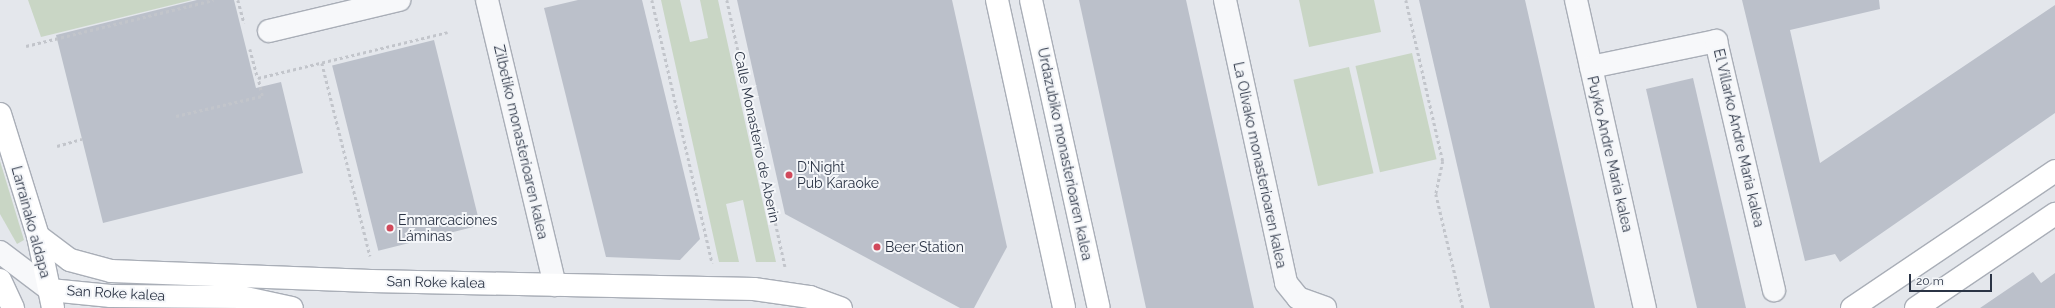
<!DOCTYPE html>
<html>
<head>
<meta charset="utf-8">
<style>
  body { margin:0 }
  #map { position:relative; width:2055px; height:308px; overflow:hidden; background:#e4e7ec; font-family:Raleway,sans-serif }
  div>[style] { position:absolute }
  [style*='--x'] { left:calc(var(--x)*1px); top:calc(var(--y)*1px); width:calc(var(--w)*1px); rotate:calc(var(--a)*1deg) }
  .green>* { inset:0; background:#c9d6c5; transform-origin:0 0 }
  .building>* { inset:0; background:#bbc0ca; transform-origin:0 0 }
  .path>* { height:2.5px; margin-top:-1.25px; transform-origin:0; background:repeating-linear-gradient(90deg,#c2c5cb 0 3px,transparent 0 6px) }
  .roads { filter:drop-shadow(1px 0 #a9aeb7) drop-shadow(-1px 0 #a9aeb7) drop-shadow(0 1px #a9aeb7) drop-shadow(0 -1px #a9aeb7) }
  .street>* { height:22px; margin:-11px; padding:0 11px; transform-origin:11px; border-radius:11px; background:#f7f8fa }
  .secondary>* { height:22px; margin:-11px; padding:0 11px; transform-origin:11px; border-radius:11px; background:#fff }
  .dots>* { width:11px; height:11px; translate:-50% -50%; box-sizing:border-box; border:2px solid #f4f6f9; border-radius:50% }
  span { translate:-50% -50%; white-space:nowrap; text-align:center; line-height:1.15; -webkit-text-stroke:4px #f4f6f9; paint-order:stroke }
  .street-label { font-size:14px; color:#2b3445 }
  .poi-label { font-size:14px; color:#2b3445 }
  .left { translate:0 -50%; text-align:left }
  .scale { position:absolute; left:1909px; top:274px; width:83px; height:18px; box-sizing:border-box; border:2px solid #2b3445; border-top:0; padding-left:5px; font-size:12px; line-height:14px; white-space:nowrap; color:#2b3445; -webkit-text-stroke:3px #f4f6f9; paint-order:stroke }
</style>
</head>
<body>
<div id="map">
  <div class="green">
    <div style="clip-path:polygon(28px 0,192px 0,41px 37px)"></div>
    <div style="clip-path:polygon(661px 0,680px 0,690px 42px,708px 38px,700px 0,718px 0,776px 262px,756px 262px,743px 200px,726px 204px,739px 262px,719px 262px)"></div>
    <div style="clip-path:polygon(1299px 0,1374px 0,1381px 32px,1309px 47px)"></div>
    <div style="left:1412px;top:53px;width:109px;height:58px;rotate:77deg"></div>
    <div style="left:1349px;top:67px;width:109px;height:57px;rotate:77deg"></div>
    <div style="clip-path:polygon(0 161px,24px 240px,17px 244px,0 214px)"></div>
  </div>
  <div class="building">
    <div style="clip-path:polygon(197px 0,234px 0,256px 88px,281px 82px,303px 173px,103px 223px,56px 35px)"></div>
    <div style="clip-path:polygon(578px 0,642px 0,700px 239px,680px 260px,606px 257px,544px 8px)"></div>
    <div style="clip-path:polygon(737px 0,952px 0,1007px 247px,974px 308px,960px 308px,785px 214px)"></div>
    <div style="clip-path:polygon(1079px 0,1186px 0,1254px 308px,1146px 308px)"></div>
    <div style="clip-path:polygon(1419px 0,1525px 0,1595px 308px,1490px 308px)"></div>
    <div style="clip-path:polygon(1742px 0,1879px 0,1880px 9px,1790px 30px,1820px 163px,2055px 5px,2055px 113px,1840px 262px,1835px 254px,1805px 261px)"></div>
    <div style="left:434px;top:40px;width:191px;height:105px;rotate:76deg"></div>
    <div style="clip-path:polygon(1693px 78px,1746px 308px,1697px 308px,1661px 154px,1646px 89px)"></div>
    <div style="clip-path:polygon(2033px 272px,2041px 283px,2055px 273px,2055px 308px,1980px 308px)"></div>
  </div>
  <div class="path">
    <div style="--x:238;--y:0;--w:24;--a:75"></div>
    <div style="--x:652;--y:0;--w:270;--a:77.1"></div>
    <div style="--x:727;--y:0;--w:273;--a:77.7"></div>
    <div style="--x:1406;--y:0;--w:165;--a:77.1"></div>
    <div style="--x:1443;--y:161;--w:34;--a:102"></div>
    <div style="--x:1436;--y:194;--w:117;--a:76.7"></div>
    <div style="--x:26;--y:46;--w:193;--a:-13.8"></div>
    <div style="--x:250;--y:49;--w:30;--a:75"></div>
    <div style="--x:258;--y:78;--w:195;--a:-13.6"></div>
    <div style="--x:322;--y:63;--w:199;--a:76"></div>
    <div style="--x:176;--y:116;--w:88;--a:-13.1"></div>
    <div style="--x:262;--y:96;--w:18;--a:-103"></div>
    <div style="--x:57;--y:146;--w:26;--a:-16"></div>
  </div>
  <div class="roads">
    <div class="street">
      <div style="--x:487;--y:0;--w:293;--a:76.6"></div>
      <div style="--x:1225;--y:0;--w:289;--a:77.8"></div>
      <div style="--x:1286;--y:283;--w:19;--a:51"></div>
      <div style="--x:1298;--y:298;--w:29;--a:20"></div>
      <div style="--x:1576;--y:0;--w:316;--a:77.4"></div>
      <div style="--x:269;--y:31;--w:134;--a:-13.4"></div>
      <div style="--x:1591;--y:67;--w:128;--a:-11.7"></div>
      <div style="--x:1716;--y:41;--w:256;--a:76.9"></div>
      <div style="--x:0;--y:252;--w:63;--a:37.2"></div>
    </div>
    <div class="secondary">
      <div style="--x:997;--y:0;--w:315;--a:77.7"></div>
      <div style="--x:1031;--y:0;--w:315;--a:77.6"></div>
      <div style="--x:0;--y:114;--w:128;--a:72.7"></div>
      <div style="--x:38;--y:236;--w:74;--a:78.2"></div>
      <div style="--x:38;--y:236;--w:40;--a:37"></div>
      <div style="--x:70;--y:260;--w:42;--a:15"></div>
      <div style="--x:111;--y:271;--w:260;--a:2.2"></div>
      <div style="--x:371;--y:281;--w:383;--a:1.2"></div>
      <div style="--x:754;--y:289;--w:57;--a:8.1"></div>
      <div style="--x:810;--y:297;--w:33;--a:20"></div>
      <div style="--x:0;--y:280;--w:31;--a:65"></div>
      <div style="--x:50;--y:290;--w:61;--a:5.6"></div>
      <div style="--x:111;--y:296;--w:130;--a:0.4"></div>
      <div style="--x:241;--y:297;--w:52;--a:12.2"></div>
      <div style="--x:1852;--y:308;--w:245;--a:-34"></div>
      <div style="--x:1916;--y:308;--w:168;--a:-34.1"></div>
    </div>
  </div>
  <div class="dots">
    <div style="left:789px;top:175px;background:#d1495b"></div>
    <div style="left:390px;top:228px;background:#d1495b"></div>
    <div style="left:877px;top:247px;background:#d1495b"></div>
  </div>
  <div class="street-label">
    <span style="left:757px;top:137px;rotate:78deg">Calle Monasterio de Aberin</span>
    <span style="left:1739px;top:138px;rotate:77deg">El Villarko Andre Maria kalea</span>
    <span style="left:521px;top:142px;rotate:77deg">Zilbetiko monasterioaren kalea</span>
    <span style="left:1065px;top:154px;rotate:78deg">Urdazubiko monasterioaren kalea</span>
    <span style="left:1610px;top:154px;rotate:77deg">Puyko Andre Maria kalea</span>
    <span style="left:1260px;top:165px;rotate:78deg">La Olivako monasterioaren kalea</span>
    <span style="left:31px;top:222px;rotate:75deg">Larrainako aldapa</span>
    <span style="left:436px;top:282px;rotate:1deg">San Roke kalea</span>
    <span style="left:116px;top:293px;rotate:3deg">San Roke kalea</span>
  </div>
  <div class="poi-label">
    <span class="left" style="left:797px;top:175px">D'Night<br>Pub Karaoke</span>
    <span class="left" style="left:398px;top:228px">Enmarcaciones<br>Láminas</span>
    <span class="left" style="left:885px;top:247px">Beer Station</span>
  </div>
  <div class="scale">20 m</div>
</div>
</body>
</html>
